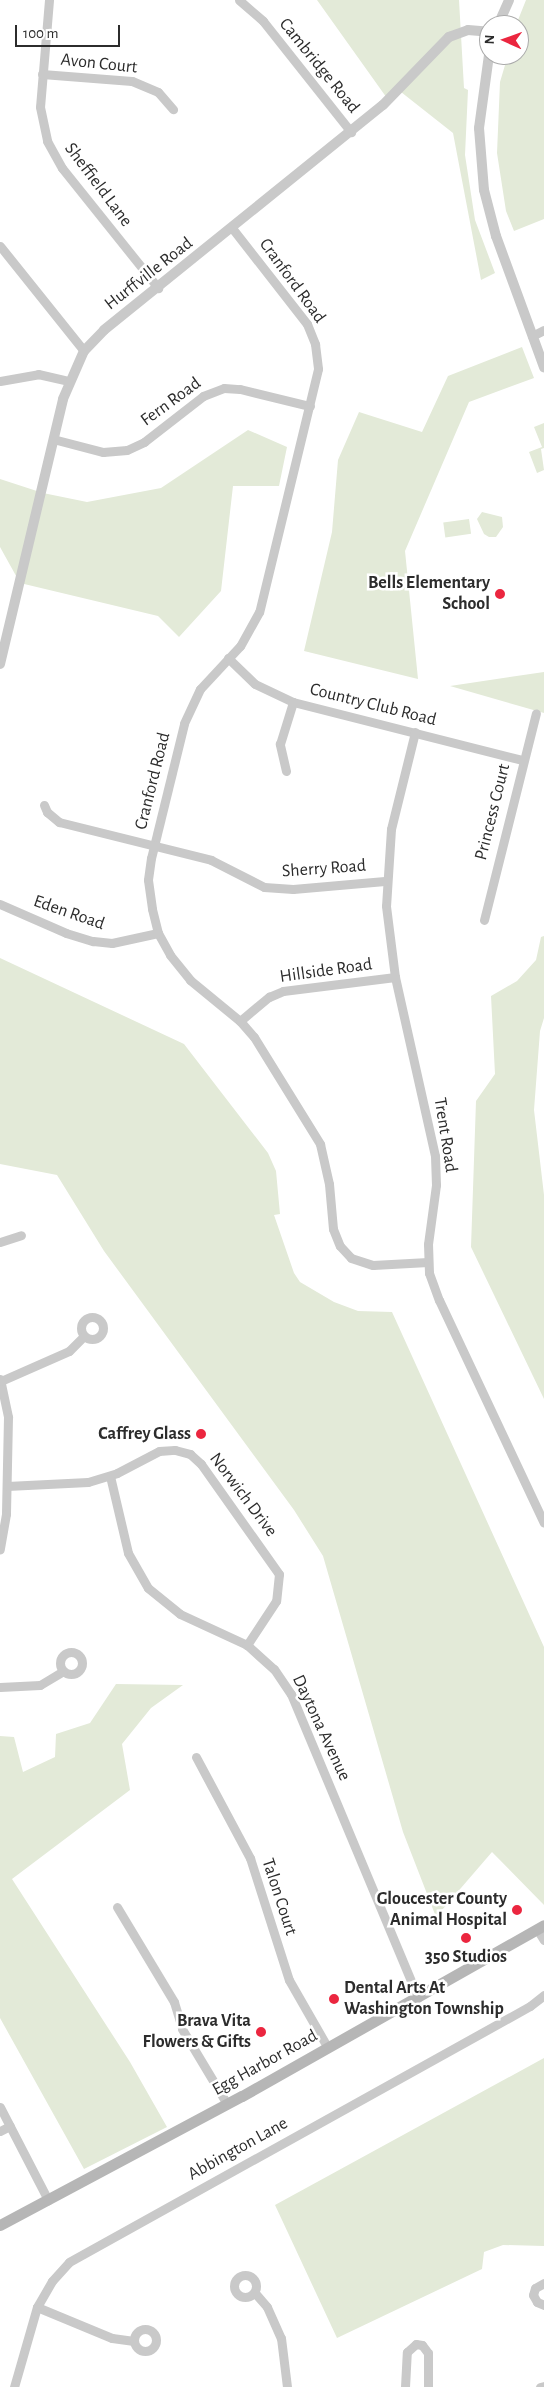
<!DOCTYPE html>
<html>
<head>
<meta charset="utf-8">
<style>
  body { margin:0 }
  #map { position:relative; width:544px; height:2387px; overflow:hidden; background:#fff; font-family:"Alegreya Sans",sans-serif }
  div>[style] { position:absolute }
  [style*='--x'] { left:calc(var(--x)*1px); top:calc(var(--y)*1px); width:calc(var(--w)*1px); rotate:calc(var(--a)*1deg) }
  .green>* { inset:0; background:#e3ead8; transform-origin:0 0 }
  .minor>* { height:9px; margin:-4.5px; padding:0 4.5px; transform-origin:4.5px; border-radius:4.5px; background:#c9c9c9 }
  .minor>.ring { margin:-4.5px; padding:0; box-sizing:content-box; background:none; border:9px solid #c9c9c9; border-radius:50% }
  .tertiary>* { height:10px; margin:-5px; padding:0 5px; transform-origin:5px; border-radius:5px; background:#c9c9c9 }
  .secondary>* { height:11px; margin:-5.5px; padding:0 5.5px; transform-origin:5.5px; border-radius:5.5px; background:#b6b6b6 }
  .dots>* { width:14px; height:14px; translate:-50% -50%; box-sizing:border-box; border:2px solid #fff; border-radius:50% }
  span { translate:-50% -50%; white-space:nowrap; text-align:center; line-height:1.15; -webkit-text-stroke:5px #fff; paint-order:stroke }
  .street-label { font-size:18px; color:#2c2c2c }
  .poi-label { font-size:18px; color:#2c2c2c; font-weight:700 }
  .right { translate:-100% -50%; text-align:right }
  .left { translate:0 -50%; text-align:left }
  .north { position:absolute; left:479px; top:15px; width:50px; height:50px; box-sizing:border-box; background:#fff; border:1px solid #ababab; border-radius:50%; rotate:272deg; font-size:14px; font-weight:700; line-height:20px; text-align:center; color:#2c2c2c }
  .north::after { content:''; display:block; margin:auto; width:18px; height:22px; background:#eb263f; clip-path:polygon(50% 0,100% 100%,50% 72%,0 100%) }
  .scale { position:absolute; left:15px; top:25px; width:105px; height:22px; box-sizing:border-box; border:2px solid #2c2c2c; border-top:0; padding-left:6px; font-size:15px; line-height:18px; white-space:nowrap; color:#2c2c2c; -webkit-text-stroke:4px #fff; paint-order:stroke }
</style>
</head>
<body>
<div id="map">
  <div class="green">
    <div style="clip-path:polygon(317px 0,459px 0,464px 88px,468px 90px,465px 155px,475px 220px,495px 273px,481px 280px,453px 133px,401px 92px,389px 101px)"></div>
    <div style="clip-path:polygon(526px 0,544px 0,544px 219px,514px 231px,506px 211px,497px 153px,500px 82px,508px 55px,519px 55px,519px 25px,516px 25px)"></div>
    <div style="clip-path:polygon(522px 347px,534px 378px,469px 402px,405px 551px,418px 679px,304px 651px,332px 532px,338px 460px,359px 412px,422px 432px,448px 376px)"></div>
    <div style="clip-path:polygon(544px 423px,544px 448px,541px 449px,544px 470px,537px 473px,529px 452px,542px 447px,534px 427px)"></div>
    <div style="clip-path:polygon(248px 430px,287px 447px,279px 486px,233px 486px,221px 591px,179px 637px,158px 616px,20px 583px,0 547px,0 479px,43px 493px,87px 502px,161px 488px)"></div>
    <div style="clip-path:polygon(482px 512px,502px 517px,503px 527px,496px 537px,489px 537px,484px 534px,477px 519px)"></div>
    <div style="left:469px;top:519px;width:15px;height:26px;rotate:82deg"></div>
    <div style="clip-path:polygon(544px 672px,544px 713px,450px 686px)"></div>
    <div style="clip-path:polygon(544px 936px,544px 1018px,540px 1031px,534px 1110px,544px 1195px,544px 1399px,471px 1247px,476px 1101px,495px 1074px,491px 996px,517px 981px,536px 960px,541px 937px)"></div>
    <div style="clip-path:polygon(0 958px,184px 1044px,268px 1153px,276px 1171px,280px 1214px,274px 1215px,294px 1273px,300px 1282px,334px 1302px,358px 1311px,392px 1312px,544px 1647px,544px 1905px,492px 1852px,436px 1917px,403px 1832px,323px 1556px,294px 1510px,104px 1251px,57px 1175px,0 1164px)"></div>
    <div style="clip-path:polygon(116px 1684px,183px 1685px,151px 1708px,122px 1744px,130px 1790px,12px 1879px,130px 2062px,167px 2127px,84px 2169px,0 2018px,0 1736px,14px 1737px,23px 1772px,55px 1757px,56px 1734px,90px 1723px)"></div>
    <div style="clip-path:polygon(544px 2058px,544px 2246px,503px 2245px,484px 2252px,482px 2269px,337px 2338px,275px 2205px)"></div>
  </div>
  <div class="minor">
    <div style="--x:49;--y:0;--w:107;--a:94.8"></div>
    <div style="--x:40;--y:107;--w:35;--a:78"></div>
    <div style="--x:47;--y:141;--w:31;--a:61"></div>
    <div style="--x:62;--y:168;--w:154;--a:51.3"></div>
    <div style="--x:239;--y:0;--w:32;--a:41"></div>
    <div style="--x:263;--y:21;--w:142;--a:51.6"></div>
    <div style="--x:42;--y:74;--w:90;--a:4.4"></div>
    <div style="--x:132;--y:81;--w:28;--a:23"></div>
    <div style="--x:158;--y:92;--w:23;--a:49"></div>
    <div style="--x:232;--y:228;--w:122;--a:52"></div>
    <div style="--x:307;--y:324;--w:22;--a:68"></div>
    <div style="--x:315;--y:344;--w:25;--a:83"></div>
    <div style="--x:318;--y:369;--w:250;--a:103.6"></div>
    <div style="--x:259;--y:612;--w:39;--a:119"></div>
    <div style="--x:240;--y:646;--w:59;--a:132.9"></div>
    <div style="--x:200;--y:689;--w:38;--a:115"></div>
    <div style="--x:184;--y:724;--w:138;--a:103.8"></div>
    <div style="--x:151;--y:858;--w:22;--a:98"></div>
    <div style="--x:148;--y:880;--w:29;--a:82"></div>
    <div style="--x:152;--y:909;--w:25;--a:76"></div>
    <div style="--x:158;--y:933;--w:25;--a:61"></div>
    <div style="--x:170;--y:955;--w:32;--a:51"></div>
    <div style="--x:190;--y:980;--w:65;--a:39.4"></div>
    <div style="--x:240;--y:1021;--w:21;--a:49"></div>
    <div style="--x:254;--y:1037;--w:126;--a:58.3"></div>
    <div style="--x:320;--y:1144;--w:41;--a:77.3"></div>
    <div style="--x:329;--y:1184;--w:45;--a:84.9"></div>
    <div style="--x:333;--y:1229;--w:18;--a:68"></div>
    <div style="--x:340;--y:1246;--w:16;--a:47"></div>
    <div style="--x:351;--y:1258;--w:23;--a:18"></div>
    <div style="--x:373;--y:1265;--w:55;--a:-3.1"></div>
    <div style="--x:0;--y:246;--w:134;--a:51.3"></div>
    <div style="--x:532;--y:336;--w:13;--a:-27"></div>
    <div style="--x:0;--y:381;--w:39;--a:-10"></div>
    <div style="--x:38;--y:374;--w:32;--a:13"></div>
    <div style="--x:53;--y:439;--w:52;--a:14.6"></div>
    <div style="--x:103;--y:452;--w:24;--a:-5"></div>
    <div style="--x:127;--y:450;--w:19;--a:-25"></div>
    <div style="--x:144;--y:442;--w:75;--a:-37.9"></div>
    <div style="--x:203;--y:396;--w:22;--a:-21"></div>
    <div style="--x:224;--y:388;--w:16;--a:4"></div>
    <div style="--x:240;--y:389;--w:72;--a:13.7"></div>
    <div style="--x:228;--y:658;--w:37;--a:44"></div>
    <div style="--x:255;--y:684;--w:42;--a:25.3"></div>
    <div style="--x:293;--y:702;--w:237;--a:14.2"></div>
    <div style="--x:415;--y:732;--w:100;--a:103.9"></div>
    <div style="--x:391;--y:829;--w:77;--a:93.7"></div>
    <div style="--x:386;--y:906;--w:72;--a:82.8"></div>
    <div style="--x:395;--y:977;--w:183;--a:77.4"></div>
    <div style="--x:435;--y:1156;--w:29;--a:88"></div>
    <div style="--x:436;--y:1185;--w:60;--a:97.7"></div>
    <div style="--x:428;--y:1244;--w:29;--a:88"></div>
    <div style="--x:429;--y:1273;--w:29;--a:70"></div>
    <div style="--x:439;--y:1300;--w:246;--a:64.8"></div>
    <div style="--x:286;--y:771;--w:28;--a:-103"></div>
    <div style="--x:280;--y:744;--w:44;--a:-72.8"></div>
    <div style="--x:44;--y:805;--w:8;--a:67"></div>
    <div style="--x:47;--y:812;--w:16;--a:40"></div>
    <div style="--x:59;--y:822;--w:157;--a:14"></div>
    <div style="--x:211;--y:860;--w:59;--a:27"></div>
    <div style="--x:264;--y:887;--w:29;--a:4"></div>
    <div style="--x:293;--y:889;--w:92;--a:-5"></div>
    <div style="--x:0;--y:904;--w:72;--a:23.7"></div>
    <div style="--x:66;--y:933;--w:28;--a:17"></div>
    <div style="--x:93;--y:941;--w:19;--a:6"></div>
    <div style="--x:112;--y:943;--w:47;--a:-12.3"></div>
    <div style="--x:484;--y:920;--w:213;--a:-75.9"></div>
    <div style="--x:240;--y:1021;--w:38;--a:-40"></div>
    <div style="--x:269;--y:997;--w:15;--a:-23"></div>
    <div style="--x:283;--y:991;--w:113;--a:-7.1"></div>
    <div style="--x:0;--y:1242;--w:22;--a:-18"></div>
    <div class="ring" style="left:81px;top:1317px;width:13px;height:13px"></div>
    <div style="--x:0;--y:1379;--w:39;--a:78"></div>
    <div style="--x:8;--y:1417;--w:97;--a:91.2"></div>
    <div style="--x:6;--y:1514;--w:36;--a:100"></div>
    <div style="--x:1;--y:1381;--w:74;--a:-23.8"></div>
    <div style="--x:69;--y:1351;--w:21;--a:-45"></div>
    <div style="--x:110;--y:1476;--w:79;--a:76.8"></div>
    <div style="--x:128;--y:1553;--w:40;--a:60.3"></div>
    <div style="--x:148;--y:1588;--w:41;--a:39.1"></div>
    <div style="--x:180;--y:1614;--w:74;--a:24.8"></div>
    <div style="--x:247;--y:1645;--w:36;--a:42"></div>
    <div style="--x:274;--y:1669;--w:30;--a:56"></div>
    <div style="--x:291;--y:1694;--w:329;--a:67.3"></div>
    <div style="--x:7;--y:1486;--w:81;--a:-2.8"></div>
    <div style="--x:88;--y:1482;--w:30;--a:-17"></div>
    <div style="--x:117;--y:1473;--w:47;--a:-27.6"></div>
    <div style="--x:159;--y:1451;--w:16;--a:-4"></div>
    <div style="--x:175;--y:1450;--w:16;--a:15"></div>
    <div style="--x:190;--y:1454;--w:15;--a:42"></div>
    <div style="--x:201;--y:1464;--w:135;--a:54.7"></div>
    <div style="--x:279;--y:1574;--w:27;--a:96"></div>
    <div style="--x:276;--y:1601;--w:53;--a:123.4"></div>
    <div class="ring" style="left:60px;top:1652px;width:13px;height:13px"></div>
    <div style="--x:0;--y:1687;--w:40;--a:-2.9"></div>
    <div style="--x:40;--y:1685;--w:27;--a:-31"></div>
    <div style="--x:196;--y:1757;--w:115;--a:61.9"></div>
    <div style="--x:250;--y:1858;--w:128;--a:72.3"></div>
    <div style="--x:289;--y:1980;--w:78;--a:60.2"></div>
    <div style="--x:117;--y:1907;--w:111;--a:59"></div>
    <div style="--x:174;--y:2002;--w:28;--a:73"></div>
    <div style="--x:182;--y:2029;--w:87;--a:59"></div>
    <div style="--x:537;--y:1929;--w:13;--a:58"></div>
    <div style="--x:0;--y:2107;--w:105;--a:62.7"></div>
    <div style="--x:0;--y:2131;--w:11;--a:-27"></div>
    <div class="ring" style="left:234px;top:2275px;width:13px;height:13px"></div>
    <div style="--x:544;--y:2283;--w:10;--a:151"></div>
    <div style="--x:535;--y:2288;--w:7;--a:106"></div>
    <div style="--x:533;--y:2295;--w:8;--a:60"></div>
    <div style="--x:537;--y:2302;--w:8;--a:23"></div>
    <div style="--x:255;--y:2293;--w:18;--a:49"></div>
    <div style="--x:267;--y:2307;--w:34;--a:66"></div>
    <div style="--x:281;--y:2338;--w:49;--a:83"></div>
    <div style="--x:37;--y:2307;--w:81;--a:22.5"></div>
    <div style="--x:112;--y:2338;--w:22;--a:8"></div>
    <div class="ring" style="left:134px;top:2329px;width:13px;height:13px"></div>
    <div style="--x:14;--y:2387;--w:83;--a:-74"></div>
    <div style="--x:37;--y:2307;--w:30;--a:-60"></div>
    <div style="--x:52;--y:2281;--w:25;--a:-48"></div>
    <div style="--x:69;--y:2262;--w:527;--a:-29.04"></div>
    <div style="--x:530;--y:2006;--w:18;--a:-38"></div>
    <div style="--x:405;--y:2387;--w:35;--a:-87"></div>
    <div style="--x:407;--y:2352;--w:12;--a:-42"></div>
    <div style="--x:416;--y:2344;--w:6;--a:9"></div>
    <div style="--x:422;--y:2345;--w:10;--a:53"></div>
    <div style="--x:428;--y:2353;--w:34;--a:90"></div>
    <div style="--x:540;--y:2387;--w:4;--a:-14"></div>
  </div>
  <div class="tertiary">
    <div style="--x:498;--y:25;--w:27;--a:-66"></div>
    <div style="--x:489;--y:55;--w:74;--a:97.8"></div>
    <div style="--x:479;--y:128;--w:62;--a:85.4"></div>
    <div style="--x:484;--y:190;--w:48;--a:75.4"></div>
    <div style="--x:496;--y:236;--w:140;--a:69.9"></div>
    <div style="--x:0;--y:664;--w:272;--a:-76.6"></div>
    <div style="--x:63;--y:399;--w:52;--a:-66.4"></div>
    <div style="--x:84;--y:351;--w:29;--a:-46"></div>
    <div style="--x:104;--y:330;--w:358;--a:-38.9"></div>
    <div style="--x:383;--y:105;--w:95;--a:-45.9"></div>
    <div style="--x:449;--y:37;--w:20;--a:-20"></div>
    <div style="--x:468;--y:30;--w:21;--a:5"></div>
  </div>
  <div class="secondary">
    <div style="--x:0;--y:2225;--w:274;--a:-28.1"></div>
    <div style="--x:242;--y:2096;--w:347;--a:-29.5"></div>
  </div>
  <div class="dots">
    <div style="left:500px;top:594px;background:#eb263f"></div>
    <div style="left:201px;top:1434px;background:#eb263f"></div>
    <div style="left:517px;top:1910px;background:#eb263f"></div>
    <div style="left:466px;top:1938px;background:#eb263f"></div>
    <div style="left:334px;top:1999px;background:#eb263f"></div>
    <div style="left:261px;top:2032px;background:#eb263f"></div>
  </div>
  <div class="street-label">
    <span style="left:99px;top:64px;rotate:6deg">Avon Court</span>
    <span style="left:319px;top:66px;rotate:51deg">Cambridge Road</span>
    <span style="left:98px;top:185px;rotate:53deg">Sheffield Lane</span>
    <span style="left:149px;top:274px;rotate:-38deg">Hurffville Road</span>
    <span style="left:292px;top:281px;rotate:54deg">Cranford Road</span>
    <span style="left:171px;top:402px;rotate:-36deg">Fern Road</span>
    <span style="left:373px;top:705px;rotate:14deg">Country Club Road</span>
    <span style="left:153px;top:781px;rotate:-76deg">Cranford Road</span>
    <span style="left:493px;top:812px;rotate:-76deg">Princess Court</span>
    <span style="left:324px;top:869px;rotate:-4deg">Sherry Road</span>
    <span style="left:69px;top:913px;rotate:19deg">Eden Road</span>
    <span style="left:326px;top:971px;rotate:-8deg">Hillside Road</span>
    <span style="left:445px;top:1135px;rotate:81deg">Trent Road</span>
    <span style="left:243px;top:1495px;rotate:53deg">Norwich Drive</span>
    <span style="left:321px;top:1728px;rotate:65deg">Daytona Avenue</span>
    <span style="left:279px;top:1897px;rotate:72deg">Talon Court</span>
    <span style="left:265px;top:2063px;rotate:-29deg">Egg Harbor Road</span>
    <span style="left:238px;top:2149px;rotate:-29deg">Abbington Lane</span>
  </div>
  <div class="poi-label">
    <span class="right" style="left:490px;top:594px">Bells Elementary<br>School</span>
    <span class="right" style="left:191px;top:1434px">Caffrey Glass</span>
    <span class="right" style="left:507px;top:1910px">Gloucester County<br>Animal Hospital</span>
    <span style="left:466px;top:1957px">350 Studios</span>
    <span class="left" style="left:344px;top:1999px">Dental Arts At<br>Washington Township</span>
    <span class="right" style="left:251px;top:2032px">Brava Vita<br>Flowers &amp; Gifts</span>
  </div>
  <div class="north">N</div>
  <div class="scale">100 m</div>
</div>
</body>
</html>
